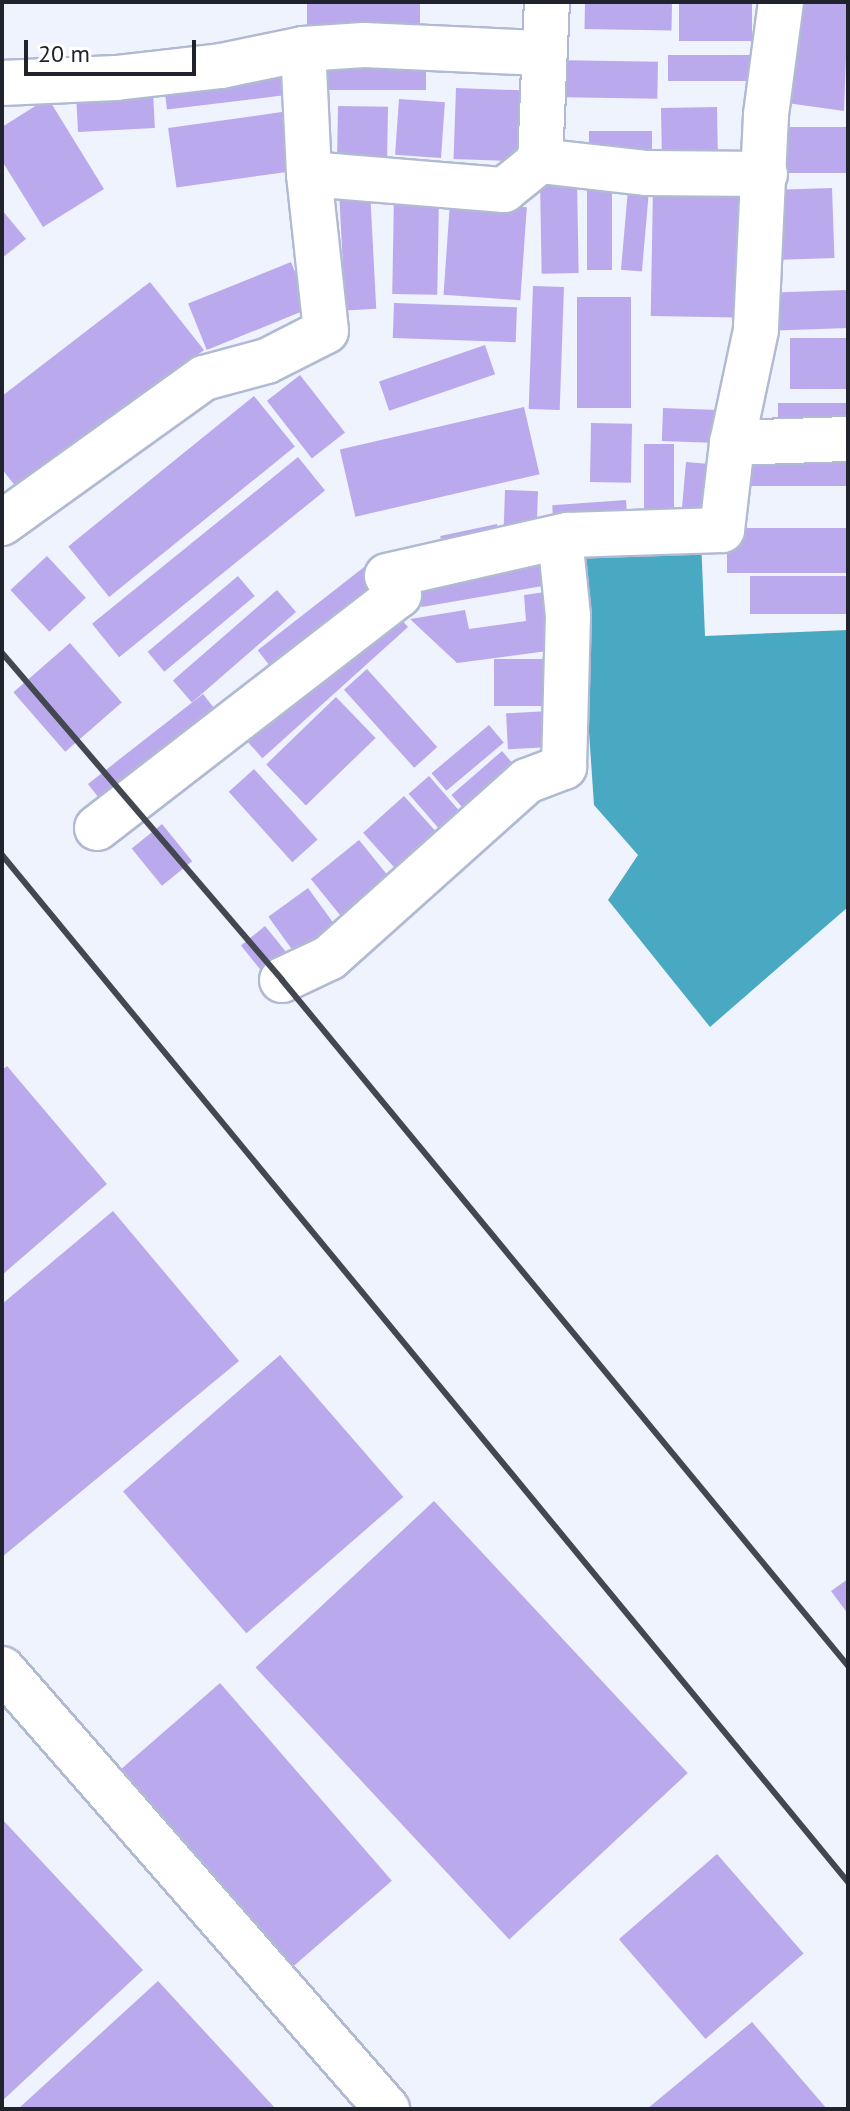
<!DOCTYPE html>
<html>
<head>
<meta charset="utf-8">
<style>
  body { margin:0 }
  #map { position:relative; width:850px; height:2111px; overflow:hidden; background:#eff3fd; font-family:"PT Sans",sans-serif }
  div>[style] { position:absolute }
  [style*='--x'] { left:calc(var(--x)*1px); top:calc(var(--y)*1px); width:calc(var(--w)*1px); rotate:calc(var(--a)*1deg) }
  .water>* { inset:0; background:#49a9c2 }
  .building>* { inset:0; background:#bba9ed; transform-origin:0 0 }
  .roads { filter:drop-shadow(2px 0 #b1bad3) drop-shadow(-2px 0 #b1bad3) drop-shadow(0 2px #b1bad3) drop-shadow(0 -2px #b1bad3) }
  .minor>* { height:44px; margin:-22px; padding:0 22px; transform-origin:22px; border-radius:22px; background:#fff }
  .rail>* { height:6px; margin:-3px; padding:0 3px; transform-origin:3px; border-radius:3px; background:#434750 }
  span { translate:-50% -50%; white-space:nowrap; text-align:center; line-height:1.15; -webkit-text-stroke:8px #fff; paint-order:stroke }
  .frame { position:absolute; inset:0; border:4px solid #20232c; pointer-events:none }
  .scale { position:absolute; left:24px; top:40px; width:172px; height:36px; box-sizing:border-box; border:4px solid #20232c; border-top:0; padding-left:10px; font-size:24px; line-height:28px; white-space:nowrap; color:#20232c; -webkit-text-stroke:6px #fff; paint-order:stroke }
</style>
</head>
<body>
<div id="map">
  <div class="water">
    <div style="clip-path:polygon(701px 539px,705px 636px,848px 630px,848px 907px,710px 1027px,608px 900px,638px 855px,594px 805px,576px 542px)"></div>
  </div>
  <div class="building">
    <div style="left:307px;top:2px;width:113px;height:36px"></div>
    <div style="left:585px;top:2px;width:87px;height:27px;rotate:1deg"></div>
    <div style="left:679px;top:2px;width:73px;height:39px"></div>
    <div style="clip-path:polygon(799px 2px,848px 2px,844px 111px,787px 103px)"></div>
    <div style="left:312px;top:55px;width:114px;height:35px"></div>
    <div style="left:668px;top:55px;width:86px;height:26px"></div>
    <div style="left:551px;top:60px;width:107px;height:37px;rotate:1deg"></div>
    <div style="left:292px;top:61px;width:33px;height:130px;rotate:83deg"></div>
    <div style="left:456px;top:88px;width:70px;height:71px;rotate:2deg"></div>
    <div style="left:153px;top:92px;width:36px;height:77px;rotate:87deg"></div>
    <div style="clip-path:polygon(48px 98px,104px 189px,43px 227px,2px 161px,2px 127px)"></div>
    <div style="left:399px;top:99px;width:46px;height:56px;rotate:4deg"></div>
    <div style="left:338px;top:106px;width:50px;height:50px;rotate:1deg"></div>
    <div style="left:717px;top:107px;width:61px;height:56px;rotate:89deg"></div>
    <div style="left:282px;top:112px;width:60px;height:115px;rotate:82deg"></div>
    <div style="left:848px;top:127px;width:46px;height:61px;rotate:90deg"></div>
    <div style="left:589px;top:131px;width:63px;height:29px"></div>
    <div style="left:587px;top:177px;width:25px;height:93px"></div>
    <div style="left:629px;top:178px;width:21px;height:92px;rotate:5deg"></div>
    <div style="left:577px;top:179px;width:94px;height:37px;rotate:89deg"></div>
    <div style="left:653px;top:186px;width:100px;height:130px;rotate:1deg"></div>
    <div style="left:832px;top:188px;width:70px;height:53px;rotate:88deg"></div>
    <div style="left:370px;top:190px;width:119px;height:31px;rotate:87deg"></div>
    <div style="left:394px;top:194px;width:45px;height:100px;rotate:1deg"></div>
    <div style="left:450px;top:202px;width:77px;height:93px;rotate:4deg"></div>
    <div style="clip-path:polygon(2px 210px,26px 239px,2px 258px)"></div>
    <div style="left:291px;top:262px;width:50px;height:111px;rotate:68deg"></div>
    <div style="clip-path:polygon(150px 282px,204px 350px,20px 492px,2px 469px,2px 396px)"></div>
    <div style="left:533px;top:286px;width:31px;height:123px;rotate:2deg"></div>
    <div style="left:847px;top:290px;width:38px;height:79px;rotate:88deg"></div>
    <div style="left:577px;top:297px;width:54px;height:111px"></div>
    <div style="left:394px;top:303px;width:123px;height:35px;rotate:2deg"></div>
    <div style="left:848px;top:338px;width:51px;height:58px;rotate:90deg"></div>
    <div style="left:485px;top:345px;width:31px;height:112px;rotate:71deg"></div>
    <div style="left:300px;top:375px;width:73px;height:42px;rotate:52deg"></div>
    <div style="left:254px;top:396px;width:65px;height:239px;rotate:51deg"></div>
    <div style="left:848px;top:403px;width:21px;height:70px;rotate:90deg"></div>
    <div style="left:524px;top:407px;width:69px;height:189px;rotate:77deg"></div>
    <div style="left:663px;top:408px;width:55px;height:33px;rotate:2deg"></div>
    <div style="left:591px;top:423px;width:41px;height:59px;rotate:1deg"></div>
    <div style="left:644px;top:444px;width:30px;height:80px"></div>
    <div style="left:848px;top:452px;width:34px;height:111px;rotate:90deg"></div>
    <div style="left:298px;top:457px;width:43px;height:265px;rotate:51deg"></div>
    <div style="left:686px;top:462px;width:24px;height:58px;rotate:5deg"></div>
    <div style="left:505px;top:490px;width:33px;height:39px;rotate:2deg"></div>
    <div style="left:626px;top:500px;width:26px;height:74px;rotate:86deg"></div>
    <div style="left:497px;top:524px;width:19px;height:58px;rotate:78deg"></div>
    <div style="left:848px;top:528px;width:45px;height:121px;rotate:90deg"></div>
    <div style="clip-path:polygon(550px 544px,554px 584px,422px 607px,396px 577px)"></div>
    <div style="left:47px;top:556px;width:57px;height:50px;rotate:47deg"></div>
    <div style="left:368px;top:564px;width:34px;height:140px;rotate:52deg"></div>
    <div style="left:238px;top:576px;width:26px;height:118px;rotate:50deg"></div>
    <div style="left:848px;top:576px;width:38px;height:98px;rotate:90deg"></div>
    <div style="left:277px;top:590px;width:29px;height:138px;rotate:49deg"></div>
    <div style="clip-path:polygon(553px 591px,555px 650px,457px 663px,410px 619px,465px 610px,469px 629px,526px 621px,524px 595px)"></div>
    <div style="left:390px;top:607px;width:27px;height:196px;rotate:48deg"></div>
    <div style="left:70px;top:643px;width:79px;height:75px;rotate:49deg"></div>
    <div style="left:494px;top:659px;width:51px;height:47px"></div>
    <div style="left:367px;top:669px;width:105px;height:31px;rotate:48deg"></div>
    <div style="left:203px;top:694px;width:34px;height:146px;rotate:52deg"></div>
    <div style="left:336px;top:697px;width:57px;height:97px;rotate:46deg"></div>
    <div style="left:550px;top:711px;width:36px;height:44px;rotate:87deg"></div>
    <div style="left:489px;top:725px;width:23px;height:75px;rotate:50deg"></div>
    <div style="left:502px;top:751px;width:29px;height:67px;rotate:49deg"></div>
    <div style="left:254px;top:769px;width:95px;height:34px;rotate:48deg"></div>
    <div style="left:429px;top:776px;width:53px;height:27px;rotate:49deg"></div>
    <div style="left:404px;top:796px;width:54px;height:55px;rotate:48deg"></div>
    <div style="left:162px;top:824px;width:48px;height:39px;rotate:51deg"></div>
    <div style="left:359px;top:840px;width:48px;height:62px;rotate:51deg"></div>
    <div style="left:308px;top:888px;width:53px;height:49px;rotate:54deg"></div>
    <div style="left:265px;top:926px;width:48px;height:31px;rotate:51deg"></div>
    <div style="clip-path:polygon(7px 1066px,107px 1184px,2px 1275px,2px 1070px)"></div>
    <div style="clip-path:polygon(113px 1211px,239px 1361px,2px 1557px,2px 1304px)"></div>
    <div style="left:280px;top:1355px;width:188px;height:208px;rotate:49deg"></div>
    <div style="left:434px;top:1501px;width:372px;height:244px;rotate:47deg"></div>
    <div style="clip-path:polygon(848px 1579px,848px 1614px,831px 1591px)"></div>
    <div style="left:220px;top:1683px;width:262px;height:137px;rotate:49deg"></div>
    <div style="clip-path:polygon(2px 1819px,143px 1970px,2px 2101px)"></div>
    <div style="left:717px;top:1854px;width:132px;height:130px;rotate:49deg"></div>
    <div style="clip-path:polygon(158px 1981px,276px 2109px,18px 2109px)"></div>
    <div style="clip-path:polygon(752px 2022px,827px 2109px,647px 2109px)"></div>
  </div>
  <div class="roads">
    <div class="minor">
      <div style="--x:781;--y:2;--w:114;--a:97.6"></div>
      <div style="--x:766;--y:115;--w:215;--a:92.7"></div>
      <div style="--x:756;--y:330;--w:116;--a:102"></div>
      <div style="--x:732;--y:443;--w:116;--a:-2"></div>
      <div style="--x:2;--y:83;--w:114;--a:-2.5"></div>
      <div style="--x:116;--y:78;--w:106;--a:-6.5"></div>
      <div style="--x:221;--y:66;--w:84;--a:-11.7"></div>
      <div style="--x:303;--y:49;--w:61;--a:-3.8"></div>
      <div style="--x:364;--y:45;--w:179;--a:2.6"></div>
      <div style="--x:540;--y:161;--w:159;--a:-87.5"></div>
      <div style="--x:309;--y:174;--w:196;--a:4.7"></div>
      <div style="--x:504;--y:190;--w:46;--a:-38.9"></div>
      <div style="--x:540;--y:161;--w:108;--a:6.4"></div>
      <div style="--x:647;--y:173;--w:118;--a:0.5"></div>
      <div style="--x:2;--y:523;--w:249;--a:-35.7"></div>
      <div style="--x:204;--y:378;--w:65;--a:-15.1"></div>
      <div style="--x:267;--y:361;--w:66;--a:-27"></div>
      <div style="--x:326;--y:331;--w:158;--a:-96.2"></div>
      <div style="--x:309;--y:174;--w:125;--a:-92.7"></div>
      <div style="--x:97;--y:828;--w:381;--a:-37.7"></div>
      <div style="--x:399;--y:595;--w:22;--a:-122"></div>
      <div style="--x:387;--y:576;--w:186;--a:-12.8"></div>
      <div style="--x:568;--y:535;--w:154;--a:-1.9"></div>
      <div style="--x:722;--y:530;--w:88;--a:-83.4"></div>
      <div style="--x:282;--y:980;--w:52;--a:-25.1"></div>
      <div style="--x:329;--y:958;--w:266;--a:-41.8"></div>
      <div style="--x:527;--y:781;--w:40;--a:-21"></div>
      <div style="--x:564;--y:767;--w:151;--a:-88.5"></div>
      <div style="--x:568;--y:616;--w:79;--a:-95.8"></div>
      <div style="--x:2;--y:1669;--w:585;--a:48.81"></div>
    </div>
  </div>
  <div class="rail">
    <div style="--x:2;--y:653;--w:430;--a:49.4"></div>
    <div style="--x:282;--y:980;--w:889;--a:50.47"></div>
    <div style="--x:2;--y:855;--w:1331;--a:50.52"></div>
  </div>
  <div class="frame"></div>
  <div class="scale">20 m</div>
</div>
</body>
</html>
